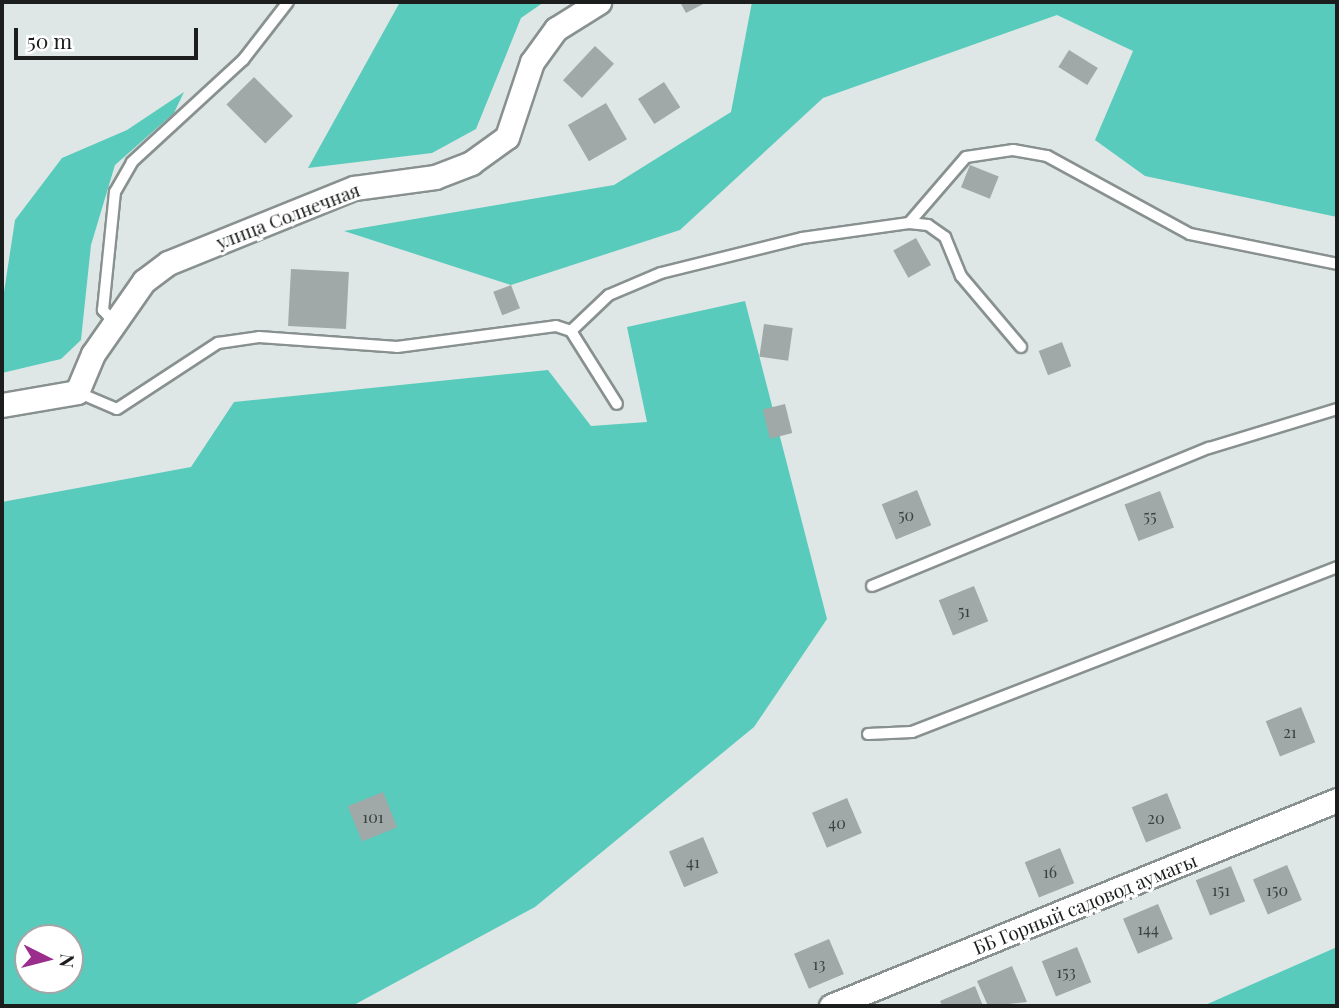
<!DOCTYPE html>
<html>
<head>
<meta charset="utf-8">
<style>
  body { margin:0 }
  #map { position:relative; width:1339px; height:1008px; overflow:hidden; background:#dfe7e6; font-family:"Playfair Display",serif }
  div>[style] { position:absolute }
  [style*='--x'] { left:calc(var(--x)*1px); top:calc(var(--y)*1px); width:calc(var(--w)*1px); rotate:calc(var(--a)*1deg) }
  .forest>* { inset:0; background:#58cbbc }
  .building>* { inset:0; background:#a0a9a7; transform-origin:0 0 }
  .roads { filter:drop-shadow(2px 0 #899190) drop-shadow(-2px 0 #899190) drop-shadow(0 2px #899190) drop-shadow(0 -2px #899190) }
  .lane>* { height:10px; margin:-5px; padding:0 5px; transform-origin:5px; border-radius:5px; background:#fff }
  .street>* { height:23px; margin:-11.5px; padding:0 11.5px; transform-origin:11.5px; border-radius:11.5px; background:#fff }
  span { translate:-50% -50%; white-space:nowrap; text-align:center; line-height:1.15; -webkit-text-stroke:6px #fff; paint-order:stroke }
  .number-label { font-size:16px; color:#3c4140 }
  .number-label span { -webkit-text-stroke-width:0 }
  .street-label { font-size:19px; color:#1b1e1d }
  .frame { position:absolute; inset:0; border:4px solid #1b1e1d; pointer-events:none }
  .north { position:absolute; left:14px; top:924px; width:70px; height:70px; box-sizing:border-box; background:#fff; border:2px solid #a4a5a5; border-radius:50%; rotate:96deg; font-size:19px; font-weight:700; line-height:28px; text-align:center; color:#1b1e1d }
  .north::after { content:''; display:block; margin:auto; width:24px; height:32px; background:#9b2d8d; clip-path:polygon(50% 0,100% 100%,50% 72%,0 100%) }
  .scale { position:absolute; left:14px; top:28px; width:184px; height:32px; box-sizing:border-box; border:4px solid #1b1e1d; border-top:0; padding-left:9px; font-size:21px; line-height:24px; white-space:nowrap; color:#1b1e1d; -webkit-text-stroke:5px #fff; paint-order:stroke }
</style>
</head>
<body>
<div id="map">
  <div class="forest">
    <div style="clip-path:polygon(400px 2px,544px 2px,521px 18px,476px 129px,432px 153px,308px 168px)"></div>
    <div style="clip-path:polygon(752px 2px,1337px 2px,1337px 217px,1145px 176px,1095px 140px,1133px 51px,1057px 15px,823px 98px,680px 230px,511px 285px,344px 231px,614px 185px,731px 112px)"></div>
    <div style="clip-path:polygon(184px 92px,174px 113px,115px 165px,91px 245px,81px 340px,61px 359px,2px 373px,2px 305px,15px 220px,62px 158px,127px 130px)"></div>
    <div style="clip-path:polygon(evenodd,745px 301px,827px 619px,754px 727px,535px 907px,352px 1006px,2px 1006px,2px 502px,191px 467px,234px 402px,548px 370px,591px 426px,647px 422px,627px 327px,745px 301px,28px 938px,70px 938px,70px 980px,28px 980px,28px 938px)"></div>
    <div style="clip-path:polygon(1337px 947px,1337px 1006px,1203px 1006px)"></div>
  </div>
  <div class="building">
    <div style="clip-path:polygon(680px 2px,707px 2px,686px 13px)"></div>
    <div style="left:595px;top:46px;width:26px;height:47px;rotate:43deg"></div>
    <div style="left:1069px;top:50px;width:34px;height:20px;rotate:32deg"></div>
    <div style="left:254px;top:77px;width:55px;height:39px;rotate:45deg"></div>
    <div style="left:664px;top:82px;width:30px;height:31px;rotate:57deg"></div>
    <div style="left:606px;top:103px;width:42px;height:44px;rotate:60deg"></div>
    <div style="left:970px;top:165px;width:31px;height:24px;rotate:22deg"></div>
    <div style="left:916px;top:238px;width:31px;height:26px;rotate:61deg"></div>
    <div style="left:291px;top:269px;width:58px;height:57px;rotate:3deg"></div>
    <div style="left:511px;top:285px;width:25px;height:19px;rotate:69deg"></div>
    <div style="left:764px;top:324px;width:29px;height:33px;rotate:8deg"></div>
    <div style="left:1062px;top:342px;width:26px;height:25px;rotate:69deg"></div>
    <div style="left:785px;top:404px;width:30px;height:23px;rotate:76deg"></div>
    <div style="left:917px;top:490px;width:38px;height:38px;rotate:68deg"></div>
    <div style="left:1160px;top:491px;width:39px;height:38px;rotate:69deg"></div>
    <div style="left:974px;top:586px;width:38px;height:38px;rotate:68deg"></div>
    <div style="left:1301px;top:707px;width:38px;height:38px;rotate:68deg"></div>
    <div style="left:383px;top:792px;width:38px;height:38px;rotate:68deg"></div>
    <div style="left:1167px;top:793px;width:38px;height:38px;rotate:68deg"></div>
    <div style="left:847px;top:798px;width:38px;height:38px;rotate:67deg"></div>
    <div style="left:703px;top:837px;width:39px;height:37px;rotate:67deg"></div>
    <div style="left:1060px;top:848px;width:38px;height:38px;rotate:68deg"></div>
    <div style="left:1287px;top:865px;width:38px;height:37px;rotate:67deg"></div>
    <div style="left:1231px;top:866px;width:38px;height:38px;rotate:68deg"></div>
    <div style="left:1158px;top:904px;width:38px;height:38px;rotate:67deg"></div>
    <div style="left:829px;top:939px;width:38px;height:38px;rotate:67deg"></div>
    <div style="left:1077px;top:947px;width:38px;height:38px;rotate:68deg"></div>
    <div style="clip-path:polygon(1012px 966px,1027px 1002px,988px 1006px,977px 981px)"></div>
    <div style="clip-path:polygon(975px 986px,983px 1006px,942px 1006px,940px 1001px)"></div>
  </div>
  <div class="roads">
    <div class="lane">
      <div style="--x:909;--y:223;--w:87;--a:-49.2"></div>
      <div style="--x:966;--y:157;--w:48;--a:-8.5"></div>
      <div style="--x:1013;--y:150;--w:35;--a:10"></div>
      <div style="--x:1047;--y:156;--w:163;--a:28.6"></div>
      <div style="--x:1190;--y:234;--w:150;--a:11.5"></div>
      <div style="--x:115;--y:323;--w:18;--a:-133"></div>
      <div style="--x:103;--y:310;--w:119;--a:-84.2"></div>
      <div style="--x:115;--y:192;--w:34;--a:-60"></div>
      <div style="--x:132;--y:162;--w:151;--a:-42.6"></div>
      <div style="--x:243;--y:60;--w:73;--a:-52.2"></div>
      <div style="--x:571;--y:331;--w:52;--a:-43.5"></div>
      <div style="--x:609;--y:295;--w:56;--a:-22.9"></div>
      <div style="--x:661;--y:273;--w:145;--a:-13.9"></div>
      <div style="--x:802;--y:238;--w:108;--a:-8"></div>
      <div style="--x:909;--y:223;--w:19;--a:6"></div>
      <div style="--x:928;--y:225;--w:21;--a:35"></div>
      <div style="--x:945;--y:237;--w:42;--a:67.7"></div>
      <div style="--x:961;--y:276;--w:93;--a:49.8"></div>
      <div style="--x:77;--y:392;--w:43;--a:23"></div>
      <div style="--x:117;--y:409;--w:121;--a:-33.2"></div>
      <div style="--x:218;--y:343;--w:41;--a:-8.3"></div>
      <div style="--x:259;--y:337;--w:138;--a:4.1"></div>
      <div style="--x:397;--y:347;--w:160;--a:-7.5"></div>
      <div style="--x:556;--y:326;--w:16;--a:18"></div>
      <div style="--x:571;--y:331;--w:86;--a:57.8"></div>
      <div style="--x:872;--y:586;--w:364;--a:-22.3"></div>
      <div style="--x:1209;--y:448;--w:134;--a:-16.9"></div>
      <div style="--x:868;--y:734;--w:44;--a:-2.6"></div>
      <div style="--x:912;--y:732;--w:456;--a:-21.2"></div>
    </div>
    <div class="street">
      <div style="--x:2;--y:405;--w:76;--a:-9.8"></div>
      <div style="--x:77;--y:392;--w:41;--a:-67.2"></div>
      <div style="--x:93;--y:354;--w:89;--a:-55.1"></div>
      <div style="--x:144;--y:281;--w:30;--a:-37"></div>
      <div style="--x:168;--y:263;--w:201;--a:-22"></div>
      <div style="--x:354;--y:188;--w:82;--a:-7.7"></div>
      <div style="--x:435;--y:177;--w:39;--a:-21"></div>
      <div style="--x:471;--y:163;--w:44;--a:-35.8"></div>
      <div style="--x:507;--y:137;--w:79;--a:-71.6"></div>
      <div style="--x:532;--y:62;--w:41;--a:-54"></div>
      <div style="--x:556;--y:29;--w:51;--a:-32.1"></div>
      <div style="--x:831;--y:1006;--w:546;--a:-22.15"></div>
    </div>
  </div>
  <div class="number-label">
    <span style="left:906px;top:515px">50</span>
    <span style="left:1150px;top:516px">55</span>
    <span style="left:964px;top:611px">51</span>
    <span style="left:1290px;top:732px">21</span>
    <span style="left:373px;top:817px">101</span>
    <span style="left:1156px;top:818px">20</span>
    <span style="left:837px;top:823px">40</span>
    <span style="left:693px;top:862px">41</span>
    <span style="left:1050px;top:872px">16</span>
    <span style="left:1221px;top:890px">151</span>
    <span style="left:1277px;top:890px">150</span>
    <span style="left:1148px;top:929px">144</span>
    <span style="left:819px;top:964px">13</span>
    <span style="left:1066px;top:972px">153</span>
  </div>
  <div class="street-label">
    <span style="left:288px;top:216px;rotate:-21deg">улица Солнечная</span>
    <span style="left:1085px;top:904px;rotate:-22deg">ББ Горный садовод аумағы</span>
  </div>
  <div class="frame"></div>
  <div class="north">N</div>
  <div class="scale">50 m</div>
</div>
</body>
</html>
